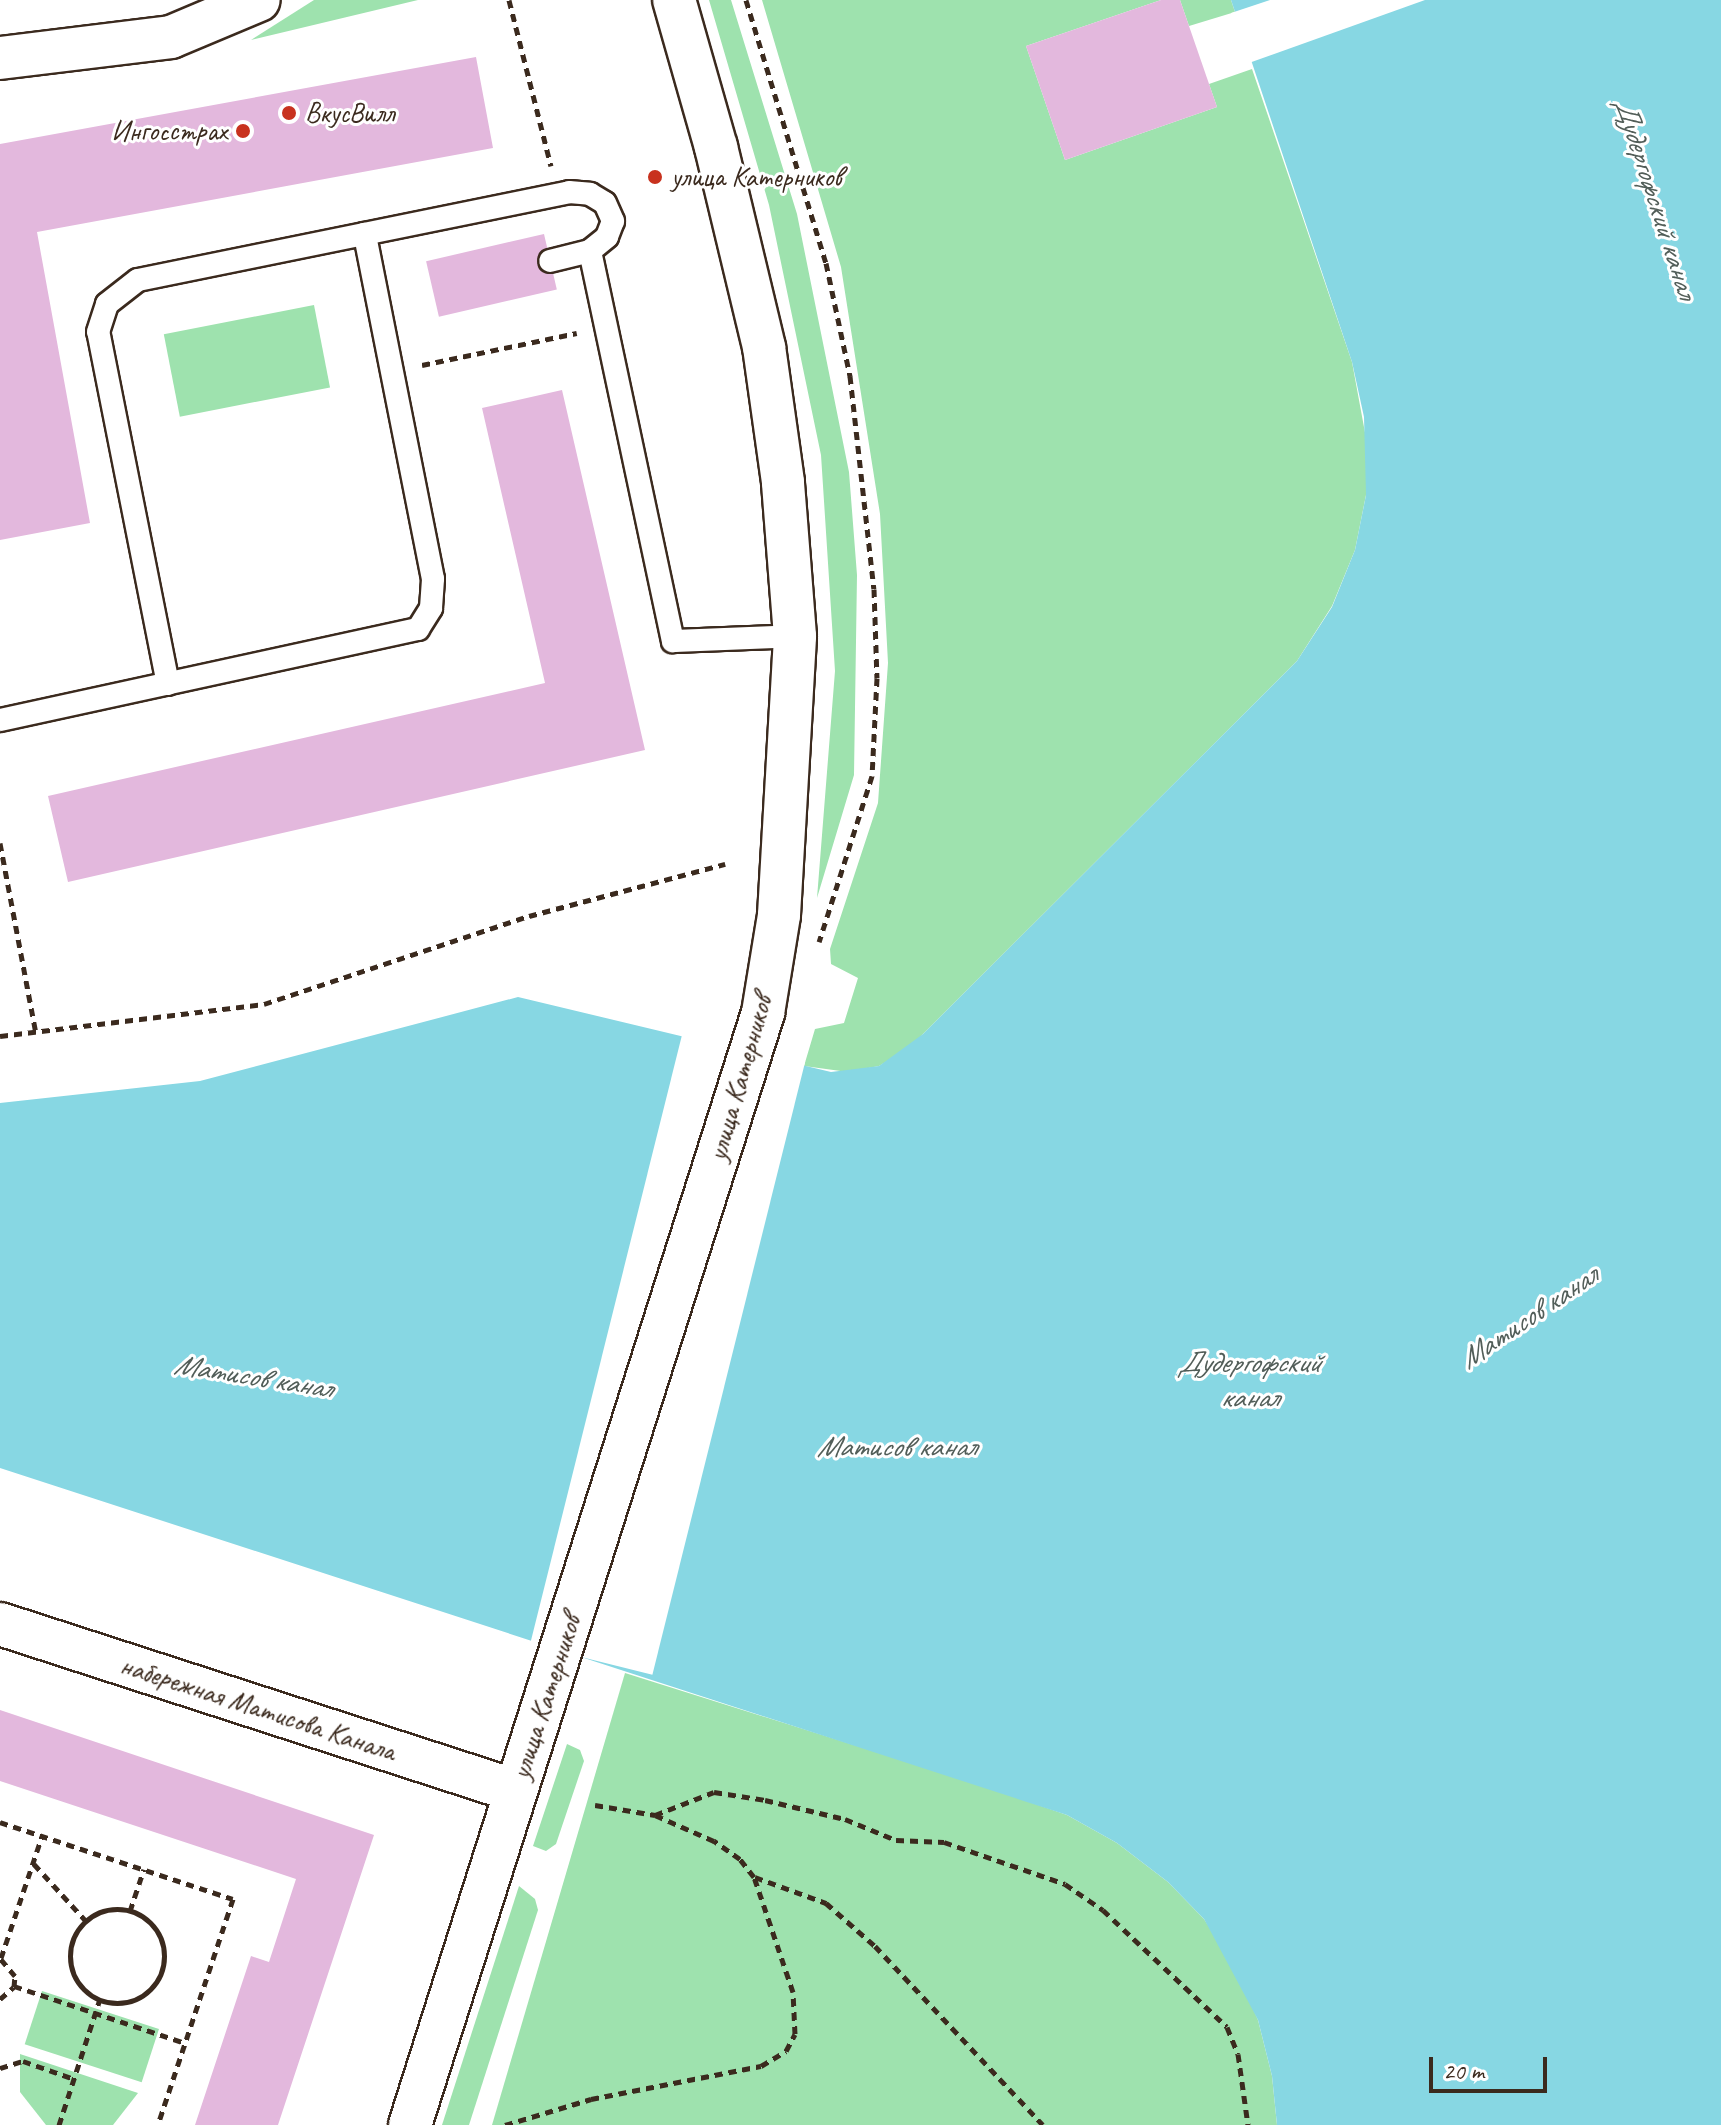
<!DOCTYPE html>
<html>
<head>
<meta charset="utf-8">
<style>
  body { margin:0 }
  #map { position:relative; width:1721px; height:2125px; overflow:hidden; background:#fff; font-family:Caveat,sans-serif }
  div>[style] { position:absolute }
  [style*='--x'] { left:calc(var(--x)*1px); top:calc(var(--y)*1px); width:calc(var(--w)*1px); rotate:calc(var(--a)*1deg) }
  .green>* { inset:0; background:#9ee2ae; transform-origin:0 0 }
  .water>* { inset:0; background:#87d7e3 }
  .pier>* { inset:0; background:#fff; transform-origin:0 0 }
  .building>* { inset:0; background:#e3b8dd; transform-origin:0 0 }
  .path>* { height:5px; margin-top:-2.5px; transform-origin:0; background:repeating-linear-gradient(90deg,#3b2a1e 0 8px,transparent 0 14px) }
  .path>.ring { margin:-2.5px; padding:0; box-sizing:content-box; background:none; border:5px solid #3b2a1e; border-radius:50% }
  .roads { filter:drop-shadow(2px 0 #3b2a1e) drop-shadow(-2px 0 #3b2a1e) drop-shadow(0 2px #3b2a1e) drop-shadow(0 -2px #3b2a1e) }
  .lane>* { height:22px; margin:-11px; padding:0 11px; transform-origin:11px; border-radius:11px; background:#fff }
  .street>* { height:42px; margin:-21px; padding:0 21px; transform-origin:21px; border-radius:21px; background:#fff }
  .dots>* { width:22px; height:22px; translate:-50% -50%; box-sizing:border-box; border:4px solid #fff; border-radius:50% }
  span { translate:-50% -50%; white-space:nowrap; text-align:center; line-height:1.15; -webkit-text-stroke:6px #fff; paint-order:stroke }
  .poi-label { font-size:28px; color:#3b2a1e }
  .left { translate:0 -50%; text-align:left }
  .right { translate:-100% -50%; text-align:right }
  .street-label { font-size:28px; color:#3b2a1e }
  .water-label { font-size:30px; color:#525e59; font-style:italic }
  .scale { position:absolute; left:1429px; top:2057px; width:118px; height:36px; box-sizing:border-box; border:4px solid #3b2a1e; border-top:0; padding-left:10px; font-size:24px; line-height:28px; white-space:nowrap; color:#3b2a1e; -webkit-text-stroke:6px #fff; paint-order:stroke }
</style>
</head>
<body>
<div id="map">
  <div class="green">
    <div style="clip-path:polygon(314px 0,418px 0,251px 40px)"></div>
    <div style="clip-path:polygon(709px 0,731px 0,797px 214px,849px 472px,857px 575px,854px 775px,817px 898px,835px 671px,821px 455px,769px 205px)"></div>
    <div style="clip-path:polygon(762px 0,1161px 0,1026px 46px,1065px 160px,1217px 107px,1209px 84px,1252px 69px,1352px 362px,1366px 438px,1366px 495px,1355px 550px,1332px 606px,1297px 661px,909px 1048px,879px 1066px,848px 1072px,804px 1066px,815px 1029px,844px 1023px,858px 978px,831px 964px,830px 949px,878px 803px,888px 663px,880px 514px,841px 267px)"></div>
    <div style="clip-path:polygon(1180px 0,1231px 0,1235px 12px,1189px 26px)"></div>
    <div style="left:314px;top:305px;width:84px;height:153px;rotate:79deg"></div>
    <div style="clip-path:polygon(625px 1673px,978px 1784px,1067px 1815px,1117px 1843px,1168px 1882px,1204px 1919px,1234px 1966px,1258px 2020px,1272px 2076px,1277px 2125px,492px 2125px)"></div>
    <div style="clip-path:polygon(567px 1744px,580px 1750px,584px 1761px,556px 1844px,546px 1851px,533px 1846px)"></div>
    <div style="clip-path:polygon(519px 1886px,535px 1899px,538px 1910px,469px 2125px,442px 2125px)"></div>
    <div style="left:42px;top:1991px;width:123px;height:56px;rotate:18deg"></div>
    <div style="clip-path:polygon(20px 2054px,138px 2093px,113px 2125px,46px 2125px,20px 2092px)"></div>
  </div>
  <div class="water">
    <div style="clip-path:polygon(1231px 0,1721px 0,1721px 2125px,1277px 2125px,1272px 2076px,1258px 2020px,1204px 1919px,1168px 1882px,1117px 1843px,1067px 1815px,0 1468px,0 1103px,200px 1081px,518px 997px,831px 1072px,879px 1066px,923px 1034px,1297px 661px,1332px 607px,1355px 550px,1366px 495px,1364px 417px,1352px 362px)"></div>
  </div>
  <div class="pier">
    <div style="clip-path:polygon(1270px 0,1425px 0,1246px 64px,1231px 13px)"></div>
    <div style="left:683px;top:1031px;width:126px;height:632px;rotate:14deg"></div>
  </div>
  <div class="building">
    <div style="clip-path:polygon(1161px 0,1180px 0,1217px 107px,1065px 160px,1026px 46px)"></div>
    <div style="clip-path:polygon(476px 57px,493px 148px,37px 232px,90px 523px,0 540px,0 144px)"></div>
    <div style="left:544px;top:234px;width:57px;height:121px;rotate:77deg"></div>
    <div style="clip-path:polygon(562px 390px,645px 750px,68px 882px,48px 796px,545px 683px,482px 408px)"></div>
    <div style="clip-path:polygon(0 1710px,374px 1835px,278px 2125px,195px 2125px,251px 1956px,269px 1962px,296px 1879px,0 1781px)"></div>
  </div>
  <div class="path">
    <div style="--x:509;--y:0;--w:171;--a:75.8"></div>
    <div style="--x:746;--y:0;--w:275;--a:73.1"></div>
    <div style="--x:826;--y:263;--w:116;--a:78"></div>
    <div style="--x:850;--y:376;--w:214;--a:83.6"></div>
    <div style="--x:874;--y:589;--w:89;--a:88.1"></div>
    <div style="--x:877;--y:678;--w:98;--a:92.9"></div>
    <div style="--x:872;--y:776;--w:174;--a:107.7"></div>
    <div style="--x:422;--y:365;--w:158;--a:-11.7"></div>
    <div style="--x:0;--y:843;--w:194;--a:79.3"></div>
    <div style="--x:0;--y:1036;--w:266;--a:-6.9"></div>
    <div style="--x:264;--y:1004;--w:279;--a:-18.4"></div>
    <div style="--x:529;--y:916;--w:203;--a:-14.9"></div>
    <div style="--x:595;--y:1805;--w:61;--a:9.5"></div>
    <div style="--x:655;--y:1815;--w:63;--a:-21.3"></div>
    <div style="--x:714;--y:1792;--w:52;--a:8.9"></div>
    <div style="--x:765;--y:1800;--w:82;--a:13.4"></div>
    <div style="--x:845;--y:1819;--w:55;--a:22.4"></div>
    <div style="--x:896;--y:1840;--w:48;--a:2.4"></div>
    <div style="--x:944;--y:1842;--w:128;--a:19.1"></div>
    <div style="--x:1065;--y:1884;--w:46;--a:34.4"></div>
    <div style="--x:1103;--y:1910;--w:170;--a:43.3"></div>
    <div style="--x:1227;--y:2027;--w:29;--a:68"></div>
    <div style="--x:1238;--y:2054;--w:72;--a:82"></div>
    <div style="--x:0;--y:1822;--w:245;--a:18.3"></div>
    <div style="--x:233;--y:1899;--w:238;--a:108.4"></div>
    <div style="--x:34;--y:1864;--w:77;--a:47.6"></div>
    <div style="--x:755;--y:1877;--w:76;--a:20.1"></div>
    <div style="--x:826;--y:1903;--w:65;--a:41.3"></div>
    <div style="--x:875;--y:1946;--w:245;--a:46.8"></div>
    <div class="ring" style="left:70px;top:1909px;width:89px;height:89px"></div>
    <div style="--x:130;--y:1911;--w:44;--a:-71.6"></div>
    <div style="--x:1;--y:1958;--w:129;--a:-71.4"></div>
    <div style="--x:14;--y:1986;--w:180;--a:18.4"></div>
    <div style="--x:0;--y:1999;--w:18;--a:-41"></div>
    <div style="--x:14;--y:1987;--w:11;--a:-85"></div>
    <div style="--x:15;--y:1976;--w:23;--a:-130"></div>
    <div style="--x:0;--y:2068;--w:24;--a:-17"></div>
    <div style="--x:23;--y:2061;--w:54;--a:19.4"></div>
    <div style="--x:59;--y:2125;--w:133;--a:-72"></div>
    <div style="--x:505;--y:2125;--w:90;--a:-16.8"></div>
    <div style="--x:591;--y:2099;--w:173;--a:-11"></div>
    <div style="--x:761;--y:2066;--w:29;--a:-31"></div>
    <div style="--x:786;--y:2051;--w:19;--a:-62"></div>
    <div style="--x:795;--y:2034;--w:42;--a:-92.7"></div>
    <div style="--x:793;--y:1992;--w:121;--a:-108.7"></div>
    <div style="--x:754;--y:1877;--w:23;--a:-128"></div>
    <div style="--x:740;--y:1859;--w:32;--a:-145"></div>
    <div style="--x:714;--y:1841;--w:64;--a:-156.2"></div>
  </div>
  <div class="roads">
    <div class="lane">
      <div style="--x:590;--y:251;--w:399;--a:78"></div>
      <div style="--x:673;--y:641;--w:122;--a:-2.3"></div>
      <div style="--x:168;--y:684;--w:359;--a:-101.2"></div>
      <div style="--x:98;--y:332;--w:29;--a:-72"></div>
      <div style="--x:107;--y:304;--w:39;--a:-38"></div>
      <div style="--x:138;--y:280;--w:440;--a:-11.5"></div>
      <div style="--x:569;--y:192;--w:21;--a:5"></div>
      <div style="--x:590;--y:194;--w:17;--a:31"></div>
      <div style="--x:605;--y:203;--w:20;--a:66"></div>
      <div style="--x:613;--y:221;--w:17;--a:111"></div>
      <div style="--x:607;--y:237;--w:22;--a:141"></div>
      <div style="--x:590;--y:251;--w:41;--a:166"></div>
      <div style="--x:0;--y:720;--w:428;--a:-12.3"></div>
      <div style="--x:418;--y:629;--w:25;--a:-58"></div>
      <div style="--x:431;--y:608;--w:29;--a:-86"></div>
      <div style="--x:433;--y:579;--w:352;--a:-101.2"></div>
    </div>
    <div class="street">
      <div style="--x:0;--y:58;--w:172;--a:-7"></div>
      <div style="--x:171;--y:37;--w:95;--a:-22.8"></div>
      <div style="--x:0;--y:1624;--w:542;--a:17.93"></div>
      <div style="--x:410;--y:2125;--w:1167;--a:-72.39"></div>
      <div style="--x:763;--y:1013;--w:99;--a:-80.7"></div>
      <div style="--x:779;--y:915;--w:279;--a:-86.7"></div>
      <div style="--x:795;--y:636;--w:154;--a:-94.5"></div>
      <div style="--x:783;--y:482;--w:136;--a:-98"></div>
      <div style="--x:764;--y:347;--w:206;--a:-103.5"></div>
      <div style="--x:716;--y:147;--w:153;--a:-105.9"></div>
    </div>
  </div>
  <div class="dots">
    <div style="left:289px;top:113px;background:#c8321e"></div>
    <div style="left:243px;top:131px;background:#c8321e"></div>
    <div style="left:655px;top:177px;background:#c8321e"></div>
  </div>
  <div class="poi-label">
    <span class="left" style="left:305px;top:113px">ВкусВилл</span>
    <span class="right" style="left:227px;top:131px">Ингосстрах</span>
    <span class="left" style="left:671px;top:177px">улица Катерников</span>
  </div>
  <div class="street-label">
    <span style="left:740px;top:1078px;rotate:-74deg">улица Катерников</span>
    <span style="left:546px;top:1697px;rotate:-72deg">улица Катерников</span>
    <span style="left:258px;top:1708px;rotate:18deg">набережная Матисова Канала</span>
  </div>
  <div class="water-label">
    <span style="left:1656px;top:198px;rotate:72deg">Дудергофский канал</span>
    <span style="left:1528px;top:1317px;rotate:-34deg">Матисов канал</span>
    <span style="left:1249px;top:1379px">Дудергофский<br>канал</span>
    <span style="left:253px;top:1376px;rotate:9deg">Матисов канал</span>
    <span style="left:896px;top:1446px">Матисов канал</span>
  </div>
  <div class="scale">20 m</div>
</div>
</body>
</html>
